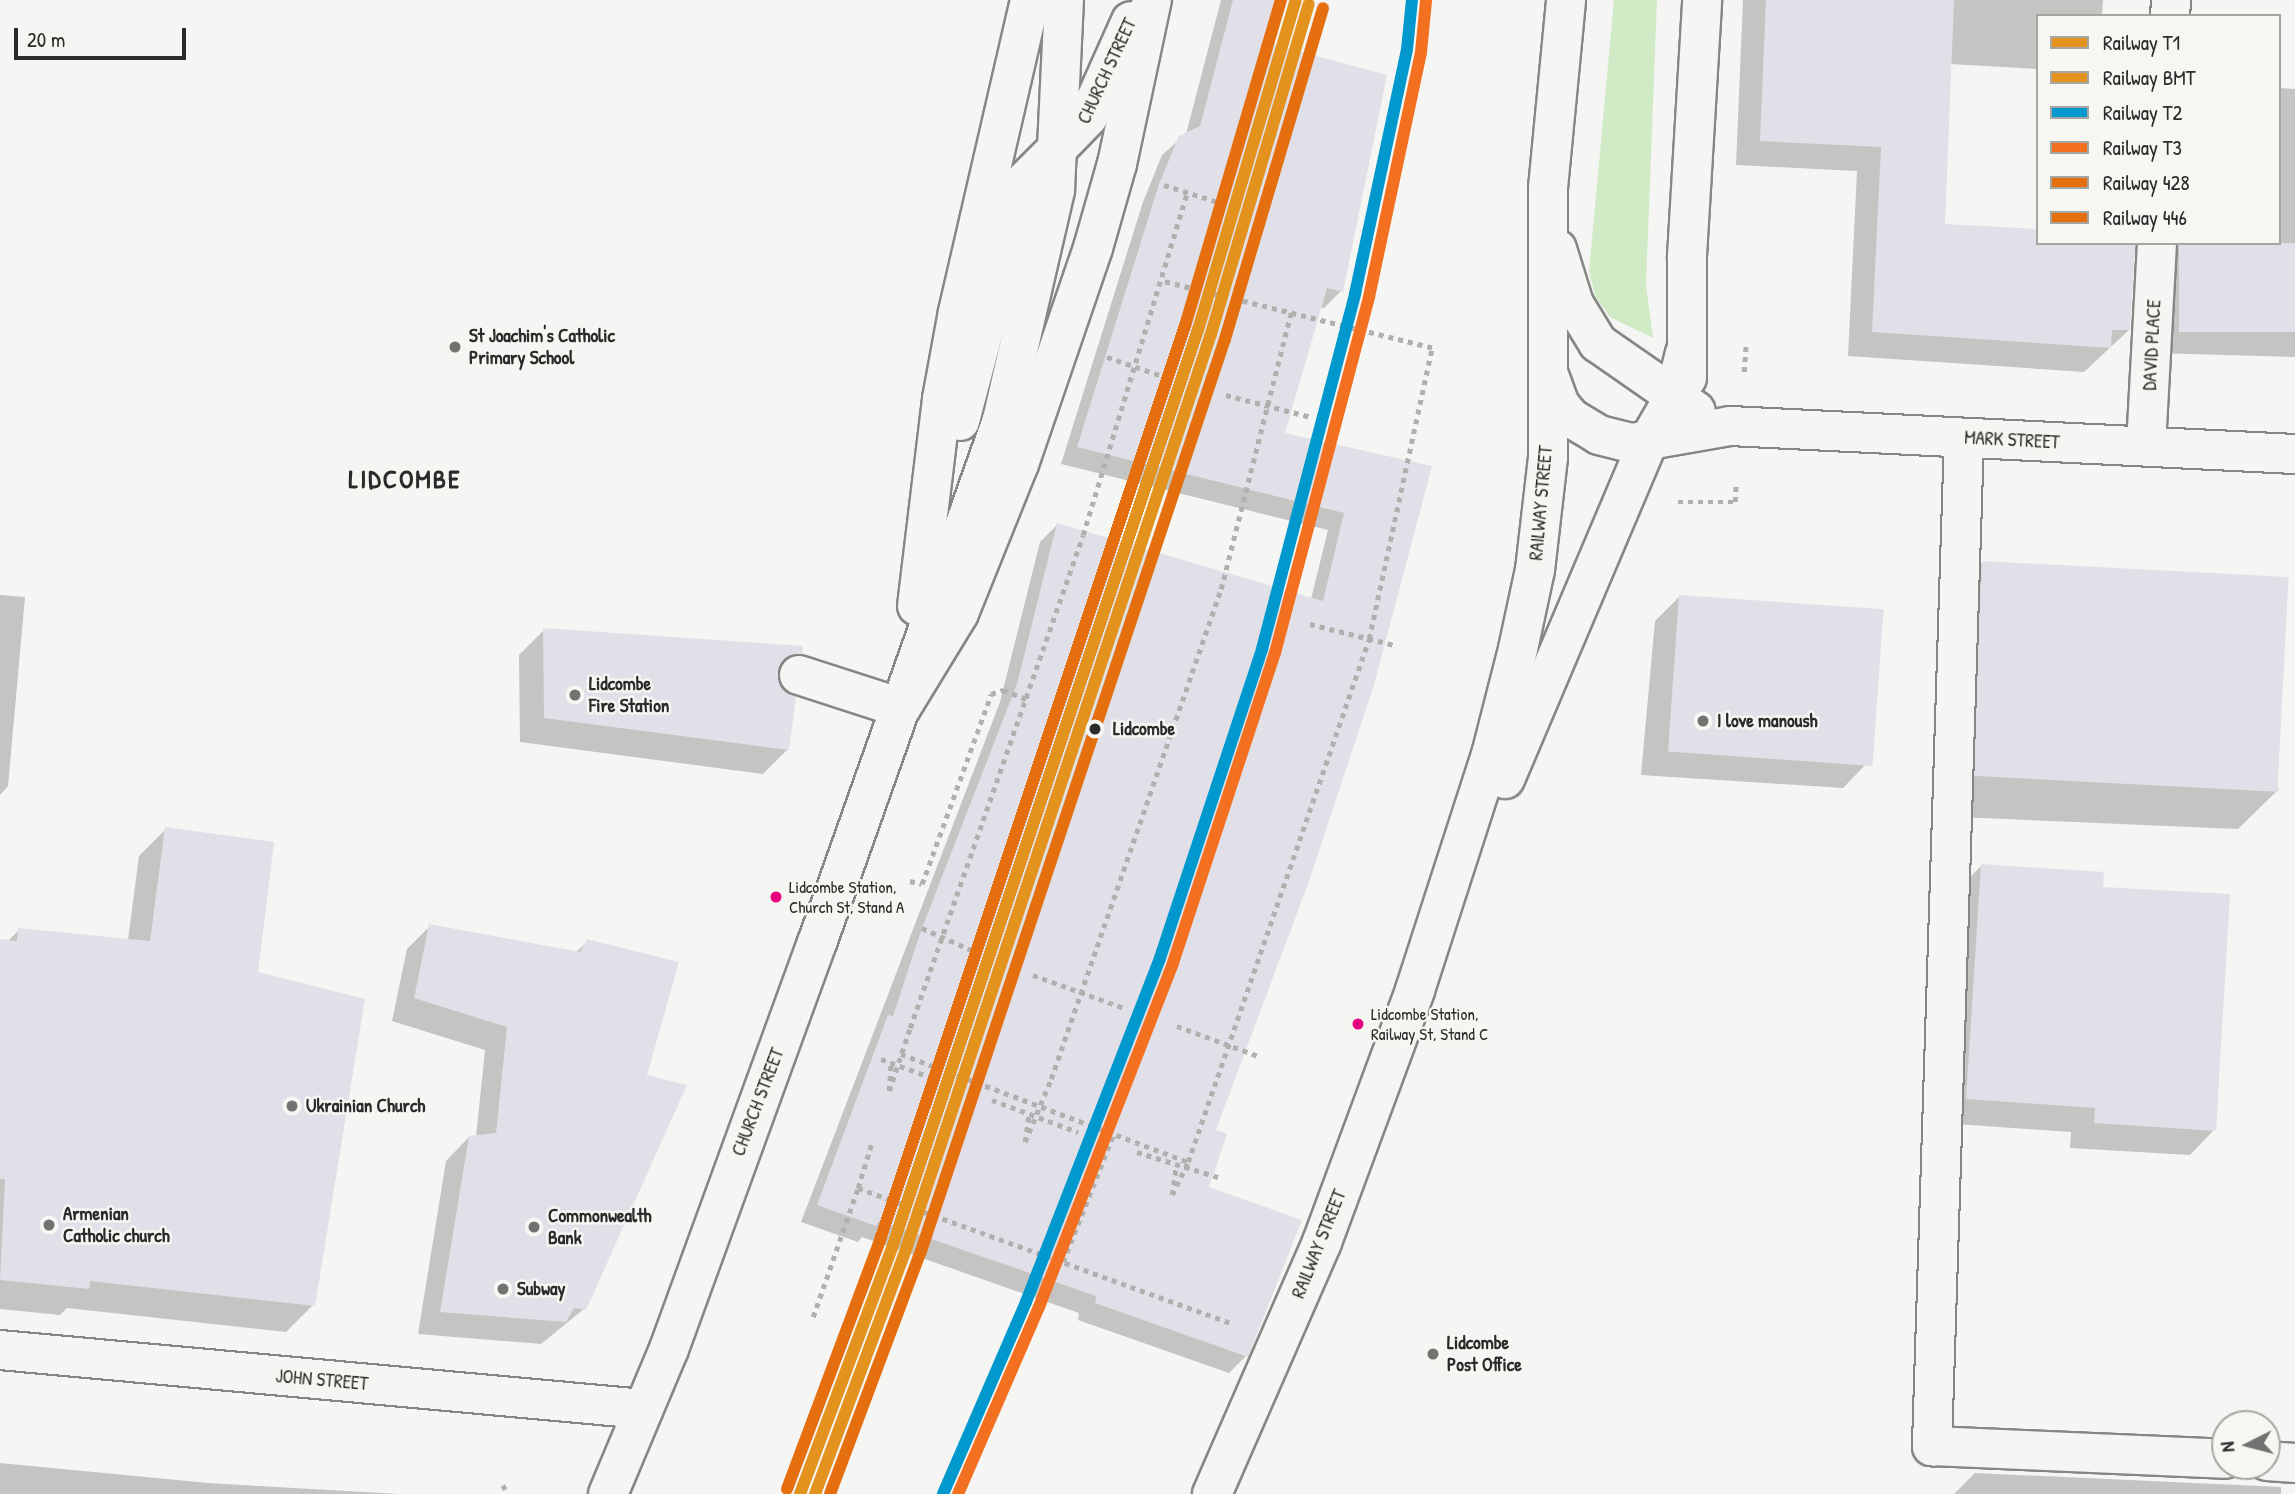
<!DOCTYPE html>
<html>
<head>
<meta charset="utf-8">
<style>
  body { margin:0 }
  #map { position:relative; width:2295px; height:1494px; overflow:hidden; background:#f5f5f3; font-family:"Patrick Hand",sans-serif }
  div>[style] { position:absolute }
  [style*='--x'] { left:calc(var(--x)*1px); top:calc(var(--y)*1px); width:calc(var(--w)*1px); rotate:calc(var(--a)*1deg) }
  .green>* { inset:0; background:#d0eac5 }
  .shadow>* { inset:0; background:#0003 }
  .building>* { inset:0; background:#e1e0e8; transform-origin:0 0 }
  .path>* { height:4.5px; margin-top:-2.25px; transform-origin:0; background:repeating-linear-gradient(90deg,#b0b0af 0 5px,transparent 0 10px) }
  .roads { filter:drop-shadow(2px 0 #868685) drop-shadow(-2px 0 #868685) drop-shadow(0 2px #868685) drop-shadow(0 -2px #868685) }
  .minor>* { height:38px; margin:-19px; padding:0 19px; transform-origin:19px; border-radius:19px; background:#f5f5f3 }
  .major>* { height:38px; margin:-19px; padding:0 19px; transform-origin:19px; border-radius:19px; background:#f5f5f3 }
  .path-bridge>* { height:4.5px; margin-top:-2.25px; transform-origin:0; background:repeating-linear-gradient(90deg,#b0b0af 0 5px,transparent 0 10px) }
  .rail-1>* { height:12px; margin:-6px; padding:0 6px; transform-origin:6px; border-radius:6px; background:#e4921e }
  .rail-2>* { height:12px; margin:-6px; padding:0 6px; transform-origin:6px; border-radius:6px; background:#e4921e }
  .rail-3>* { height:12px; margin:-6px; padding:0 6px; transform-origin:6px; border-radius:6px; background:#0098cd }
  .rail-4>* { height:12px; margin:-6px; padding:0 6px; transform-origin:6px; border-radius:6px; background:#f37021 }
  .rail-5>* { height:12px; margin:-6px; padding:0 6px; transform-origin:6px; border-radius:6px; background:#e56e0f }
  .rail-6>* { height:12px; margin:-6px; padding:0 6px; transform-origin:6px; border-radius:6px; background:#e56e0f }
  .dots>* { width:19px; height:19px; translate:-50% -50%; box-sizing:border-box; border:4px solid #f6f6f2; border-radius:50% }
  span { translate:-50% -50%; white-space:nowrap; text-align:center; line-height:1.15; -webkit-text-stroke:5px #f6f6f2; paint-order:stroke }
  .bus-label { font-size:17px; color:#2b2b2b }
  .left { translate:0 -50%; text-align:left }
  .street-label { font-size:19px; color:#2b2b2b }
  .poi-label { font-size:19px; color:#2b2b2b; font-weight:700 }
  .stop-label { font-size:19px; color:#2b2b2b; font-weight:700 }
  .district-label { font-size:26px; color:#2b2b2b; font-weight:700; letter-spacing:2px }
  .legend { position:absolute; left:2036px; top:14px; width:245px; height:231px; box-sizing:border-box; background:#f6f6f2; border:2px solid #a5a5a2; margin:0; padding:9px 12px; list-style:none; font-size:21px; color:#2b2b2b }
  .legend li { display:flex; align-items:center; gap:14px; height:35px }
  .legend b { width:35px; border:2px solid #a5a5a2 }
  .north { position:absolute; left:2211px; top:1410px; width:70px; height:70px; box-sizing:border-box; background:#f6f6f2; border:2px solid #a5a5a2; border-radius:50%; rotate:264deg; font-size:19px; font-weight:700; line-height:28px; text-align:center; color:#2b2b2b }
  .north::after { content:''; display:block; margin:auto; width:24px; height:32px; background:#727271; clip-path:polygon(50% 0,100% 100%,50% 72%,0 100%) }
  .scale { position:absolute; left:14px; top:28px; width:172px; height:32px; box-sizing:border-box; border:4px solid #2b2b2b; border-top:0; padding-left:9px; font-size:21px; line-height:24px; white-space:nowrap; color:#2b2b2b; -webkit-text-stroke:5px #f6f6f2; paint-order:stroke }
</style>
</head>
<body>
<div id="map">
  <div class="green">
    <div style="clip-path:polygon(1614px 0,1657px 0,1646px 285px,1653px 338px,1610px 317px,1596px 298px,1589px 272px)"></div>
  </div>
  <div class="shadow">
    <div style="clip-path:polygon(1221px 0,1277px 0,1266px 44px,1341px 291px,1324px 308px,1319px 307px,1282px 434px,1430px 467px,1213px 1131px,1207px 1188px,1300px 1221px,1246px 1356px,1229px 1373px,1078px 1320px,1079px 1313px,862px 1237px,858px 1242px,801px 1222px,1000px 702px,1040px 542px,1057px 525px,1311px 599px,1328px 530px,1061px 464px,1143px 202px,1162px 155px,1186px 134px)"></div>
    <div style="clip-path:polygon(1743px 0,2103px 0,2102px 16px,2038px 16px,2038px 69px,1950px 64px,1943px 226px,2038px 243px,2135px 243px,2129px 330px,2084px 372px,1848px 356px,1857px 171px,1736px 165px)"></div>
    <div style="clip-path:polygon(2279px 88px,2295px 89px,2295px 357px,2153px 353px,2159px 243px,2279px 243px)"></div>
    <div style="clip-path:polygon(1983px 562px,2279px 789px,2238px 829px,1936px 816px,1943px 603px)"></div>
    <div style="clip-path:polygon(0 595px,25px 597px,8px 786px,0 795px)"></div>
    <div style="clip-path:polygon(1680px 596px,1867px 763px,1843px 788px,1641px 775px,1655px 621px)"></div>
    <div style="clip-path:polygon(544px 630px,800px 653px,778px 675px,788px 749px,763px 774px,520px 742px,519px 655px)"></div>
    <div style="clip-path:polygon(166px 829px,256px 973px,313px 1305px,286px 1332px,67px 1308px,60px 1315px,0 1309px,0 941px,7px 942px,19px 930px,128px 940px,139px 856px)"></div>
    <div style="clip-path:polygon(1981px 866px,2101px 888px,2214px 1130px,2190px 1155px,2070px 1148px,2071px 1132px,1942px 1123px,1957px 891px)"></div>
    <div style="clip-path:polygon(430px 926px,575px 953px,588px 941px,644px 1076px,584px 1309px,541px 1344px,418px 1334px,446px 1161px,469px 1137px,476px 1137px,485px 1050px,392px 1021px,407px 949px)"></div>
    <div style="clip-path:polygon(0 1463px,208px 1483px,400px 1494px,0 1494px)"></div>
    <div style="clip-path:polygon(1975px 1473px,2281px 1487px,2281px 1494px,1954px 1494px)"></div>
  </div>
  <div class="building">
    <div style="clip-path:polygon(1233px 0,1279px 0,1268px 43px,1387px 75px,1343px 292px,1327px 288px,1285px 433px,1432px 466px,1374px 685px,1309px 881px,1216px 1130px,1227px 1134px,1209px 1187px,1302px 1220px,1248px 1357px,1095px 1303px,1096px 1296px,879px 1221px,876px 1226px,817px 1205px,888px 1015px,893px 1016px,922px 928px,1017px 684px,1057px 523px,1323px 601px,1344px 513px,1077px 447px,1159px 184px,1179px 136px,1200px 126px)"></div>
    <div style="clip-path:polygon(1766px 0,1954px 0,1945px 224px,2038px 229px,2038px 243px,2135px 243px,2130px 330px,2112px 330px,2111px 348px,1872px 332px,1881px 147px,1760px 141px)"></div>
    <div style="left:2179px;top:243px;width:116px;height:89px"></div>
    <div style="left:1982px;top:561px;width:307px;height:215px;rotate:3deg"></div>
    <div style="left:1679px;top:595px;width:205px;height:157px;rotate:4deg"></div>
    <div style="clip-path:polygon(543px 628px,803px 646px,802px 654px,785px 658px,778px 669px,782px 689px,796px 697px,789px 750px,544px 718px)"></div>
    <div style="clip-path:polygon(165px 827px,274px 842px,258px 972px,365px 999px,315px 1306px,90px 1281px,89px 1289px,0 1280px,5px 1179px,0 1179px,0 939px,17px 941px,18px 928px,150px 941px)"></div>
    <div style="clip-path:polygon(1981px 864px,2104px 872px,2103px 887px,2230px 894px,2216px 1131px,2094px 1123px,2095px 1108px,1966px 1099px)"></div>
    <div style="clip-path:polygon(429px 924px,580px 952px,587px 939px,679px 962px,647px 1075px,687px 1085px,586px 1310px,574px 1308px,566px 1322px,440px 1312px,469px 1136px,496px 1133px,507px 1027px,414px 998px)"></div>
  </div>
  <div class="path">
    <div style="--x:1164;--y:185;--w:60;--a:17.5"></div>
    <div style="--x:1107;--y:357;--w:61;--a:19"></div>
    <div style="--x:1744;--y:372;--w:27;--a:-86"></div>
    <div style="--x:1226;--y:395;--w:88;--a:14.5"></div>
    <div style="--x:1678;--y:502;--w:57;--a:0"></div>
    <div style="--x:1735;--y:502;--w:18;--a:-87"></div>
    <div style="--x:1310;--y:624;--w:87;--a:14"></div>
    <div style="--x:910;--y:881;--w:12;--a:14"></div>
    <div style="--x:922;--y:884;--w:202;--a:-70"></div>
    <div style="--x:991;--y:694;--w:13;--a:-18"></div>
    <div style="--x:1003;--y:690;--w:25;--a:21"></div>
    <div style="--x:922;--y:928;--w:59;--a:24"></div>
    <div style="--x:1033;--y:975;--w:97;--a:19.9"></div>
    <div style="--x:1177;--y:1026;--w:90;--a:20.3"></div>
    <div style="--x:910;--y:1028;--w:522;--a:-70.66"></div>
    <div style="--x:1083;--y:535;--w:358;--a:-73.1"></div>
    <div style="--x:901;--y:1054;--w:307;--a:20.6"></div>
    <div style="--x:1188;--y:1162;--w:553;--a:-70.91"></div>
    <div style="--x:1369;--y:639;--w:298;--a:-77.8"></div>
    <div style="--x:1432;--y:348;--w:279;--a:-166.1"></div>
    <div style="--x:881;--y:1059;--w:55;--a:20.1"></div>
    <div style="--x:1051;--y:1079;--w:519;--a:-70.87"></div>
    <div style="--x:1221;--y:589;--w:285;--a:-75.8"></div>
    <div style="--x:889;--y:1091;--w:29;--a:-86"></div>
    <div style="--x:992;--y:1100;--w:92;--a:20.4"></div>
    <div style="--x:1025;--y:1142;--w:28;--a:-82"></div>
    <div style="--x:1137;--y:1152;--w:85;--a:17.2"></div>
    <div style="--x:858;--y:1188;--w:48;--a:-73.1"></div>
    <div style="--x:1172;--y:1195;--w:30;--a:-82"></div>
    <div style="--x:1063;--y:1262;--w:136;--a:-68.5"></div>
    <div style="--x:813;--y:1317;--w:137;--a:-70.8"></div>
    <div style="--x:858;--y:1188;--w:399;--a:19.9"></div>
    <div style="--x:503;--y:1485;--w:10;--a:61"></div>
  </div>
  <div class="roads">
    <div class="minor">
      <div style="--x:2170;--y:16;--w:16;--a:-86"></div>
      <div style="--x:1056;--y:150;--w:46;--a:-45.9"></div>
      <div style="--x:1088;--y:117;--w:105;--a:-65.9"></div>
      <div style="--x:1557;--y:249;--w:58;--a:72.8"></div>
      <div style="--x:1574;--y:304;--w:46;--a:58.4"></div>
      <div style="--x:1598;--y:343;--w:119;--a:34.8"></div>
      <div style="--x:1549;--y:375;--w:32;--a:70"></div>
      <div style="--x:1560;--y:405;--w:17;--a:50"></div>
      <div style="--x:1571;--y:418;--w:33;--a:31"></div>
      <div style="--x:1599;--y:435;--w:34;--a:14"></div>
      <div style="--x:1632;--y:443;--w:99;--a:-9.8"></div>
      <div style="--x:1730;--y:426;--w:566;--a:2.84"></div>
      <div style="--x:1687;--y:378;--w:122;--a:-90"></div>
      <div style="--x:1687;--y:256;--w:256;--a:-86.6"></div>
      <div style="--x:1964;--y:438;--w:1009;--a:91.82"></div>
      <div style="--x:1932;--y:1446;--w:293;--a:2.5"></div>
      <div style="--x:2146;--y:446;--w:203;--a:-86.9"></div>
      <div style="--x:799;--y:675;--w:107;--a:17.9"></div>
      <div style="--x:901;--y:708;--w:111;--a:-58.6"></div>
      <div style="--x:959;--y:613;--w:161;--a:-68.1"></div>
      <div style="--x:1019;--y:464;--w:228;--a:-71.1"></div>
      <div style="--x:1093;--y:248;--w:87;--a:-74.1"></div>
      <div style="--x:1117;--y:164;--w:168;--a:-78"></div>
      <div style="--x:1505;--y:779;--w:366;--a:-67"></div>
      <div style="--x:1648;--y:442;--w:52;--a:-60"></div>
      <div style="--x:1674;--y:397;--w:45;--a:-76"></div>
      <div style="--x:0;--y:1350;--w:646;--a:5.24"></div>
      <div style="--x:2267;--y:1461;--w:28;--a:4"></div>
      <div style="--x:1212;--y:1494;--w:275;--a:-66.4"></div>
      <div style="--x:1322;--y:1242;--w:269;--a:-69.7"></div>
      <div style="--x:1415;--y:990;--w:247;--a:-72.1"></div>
      <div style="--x:1491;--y:755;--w:109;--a:-75.7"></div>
      <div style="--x:1518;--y:649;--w:81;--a:-77.9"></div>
      <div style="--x:1535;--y:570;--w:114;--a:-83.4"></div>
      <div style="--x:1548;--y:457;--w:269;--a:-90"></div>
      <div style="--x:1548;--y:188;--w:189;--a:-84.5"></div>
    </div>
    <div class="major">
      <div style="--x:960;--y:421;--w:231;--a:-75.2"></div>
      <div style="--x:1019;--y:198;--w:19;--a:-69"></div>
      <div style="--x:1026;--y:180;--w:42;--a:-45"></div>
      <div style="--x:917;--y:606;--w:209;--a:-83.1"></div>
      <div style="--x:942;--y:399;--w:88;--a:-79.6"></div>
      <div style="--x:958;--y:312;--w:320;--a:-77"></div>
      <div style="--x:608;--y:1494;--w:157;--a:-67.2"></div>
      <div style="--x:669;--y:1349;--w:432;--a:-70"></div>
      <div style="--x:817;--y:943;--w:555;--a:-70.52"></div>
      <div style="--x:1002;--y:420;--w:236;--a:-77"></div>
      <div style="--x:1055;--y:190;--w:190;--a:-87.3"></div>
    </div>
  </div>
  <div class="path-bridge">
    <div style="--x:889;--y:1091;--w:66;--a:-71.6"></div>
    <div style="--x:1025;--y:1142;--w:68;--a:-67.6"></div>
    <div style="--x:1172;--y:1195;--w:37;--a:-64"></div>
  </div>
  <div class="rail-1">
    <div style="--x:800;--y:1494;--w:269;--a:-69.5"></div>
    <div style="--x:894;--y:1242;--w:961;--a:-71.57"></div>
    <div style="--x:1198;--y:330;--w:344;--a:-73.5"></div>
  </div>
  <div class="rail-2">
    <div style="--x:815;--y:1494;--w:265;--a:-69.6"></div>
    <div style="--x:907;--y:1246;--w:961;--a:-71.57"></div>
    <div style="--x:1211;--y:334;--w:344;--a:-73.5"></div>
  </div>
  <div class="rail-3">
    <div style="--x:943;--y:1494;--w:209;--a:-66.6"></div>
    <div style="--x:1026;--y:1302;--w:369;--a:-68.7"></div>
    <div style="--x:1160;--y:958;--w:325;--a:-71.7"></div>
    <div style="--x:1262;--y:649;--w:367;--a:-75.3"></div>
    <div style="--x:1355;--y:294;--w:250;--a:-78"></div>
    <div style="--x:1407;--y:49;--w:49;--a:-84.2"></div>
  </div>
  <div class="rail-4">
    <div style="--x:958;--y:1494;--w:204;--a:-66.6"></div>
    <div style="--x:1039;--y:1307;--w:369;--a:-68.7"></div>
    <div style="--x:1173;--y:963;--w:326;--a:-71.8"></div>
    <div style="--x:1275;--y:653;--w:368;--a:-75.2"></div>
    <div style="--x:1369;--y:297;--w:250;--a:-78"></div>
    <div style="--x:1421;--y:52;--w:51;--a:-84.4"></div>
  </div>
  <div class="rail-5">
    <div style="--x:787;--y:1489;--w:269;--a:-69.5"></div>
    <div style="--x:881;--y:1237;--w:960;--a:-71.55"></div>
    <div style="--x:1185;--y:326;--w:340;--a:-73.6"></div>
  </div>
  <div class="rail-6">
    <div style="--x:830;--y:1494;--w:259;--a:-69.5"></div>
    <div style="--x:921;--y:1251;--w:961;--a:-71.57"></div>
    <div style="--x:1225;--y:339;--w:345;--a:-73.5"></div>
  </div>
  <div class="dots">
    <div style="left:455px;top:347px;background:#727271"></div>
    <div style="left:575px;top:695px;background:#727271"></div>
    <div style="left:1703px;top:721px;background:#727271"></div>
    <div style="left:1095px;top:729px;background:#2b2b2b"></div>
    <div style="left:776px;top:897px;background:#e5007d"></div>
    <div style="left:1358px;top:1024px;background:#e5007d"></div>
    <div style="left:292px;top:1106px;background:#727271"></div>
    <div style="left:49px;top:1225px;background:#727271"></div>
    <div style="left:534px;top:1227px;background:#727271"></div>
    <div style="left:503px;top:1289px;background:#727271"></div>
    <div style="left:1433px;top:1354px;background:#727271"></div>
  </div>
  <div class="bus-label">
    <span class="left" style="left:789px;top:897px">Lidcombe Station,<br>Church St, Stand A</span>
    <span class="left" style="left:1371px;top:1024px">Lidcombe Station,<br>Railway St, Stand C</span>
  </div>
  <div class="street-label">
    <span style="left:1107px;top:71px;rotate:-65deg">CHURCH STREET</span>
    <span style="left:2152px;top:345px;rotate:-87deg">DAVID PLACE</span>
    <span style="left:2012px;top:440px;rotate:3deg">MARK STREET</span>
    <span style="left:1541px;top:503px;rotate:-85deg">RAILWAY STREET</span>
    <span style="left:758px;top:1102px;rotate:-69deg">CHURCH STREET</span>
    <span style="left:1319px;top:1244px;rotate:-68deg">RAILWAY STREET</span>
    <span style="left:322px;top:1380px;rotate:5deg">JOHN STREET</span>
  </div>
  <div class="poi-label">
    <span class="left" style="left:469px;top:347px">St Joachim's Catholic<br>Primary School</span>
    <span class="left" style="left:589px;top:695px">Lidcombe<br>Fire Station</span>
    <span class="left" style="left:1717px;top:721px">I love manoush</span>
    <span class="left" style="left:306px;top:1106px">Ukrainian Church</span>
    <span class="left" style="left:63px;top:1225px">Armenian<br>Catholic church</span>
    <span class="left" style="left:548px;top:1227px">Commonwealth<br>Bank</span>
    <span class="left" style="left:517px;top:1289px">Subway</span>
    <span class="left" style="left:1447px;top:1354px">Lidcombe<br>Post Office</span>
  </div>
  <div class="stop-label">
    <span class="left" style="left:1113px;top:729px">Lidcombe</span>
  </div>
  <div class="district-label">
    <span style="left:405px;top:479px">LIDCOMBE</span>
  </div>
  <ul class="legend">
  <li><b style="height:9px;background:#e4921e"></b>Railway T1</li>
  <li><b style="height:9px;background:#e4921e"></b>Railway BMT</li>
  <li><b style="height:9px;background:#0098cd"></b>Railway T2</li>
  <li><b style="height:9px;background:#f37021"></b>Railway T3</li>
  <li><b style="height:9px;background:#e56e0f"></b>Railway 428</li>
  <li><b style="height:9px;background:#e56e0f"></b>Railway 446</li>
  </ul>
  <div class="north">N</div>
  <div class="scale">20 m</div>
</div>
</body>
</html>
